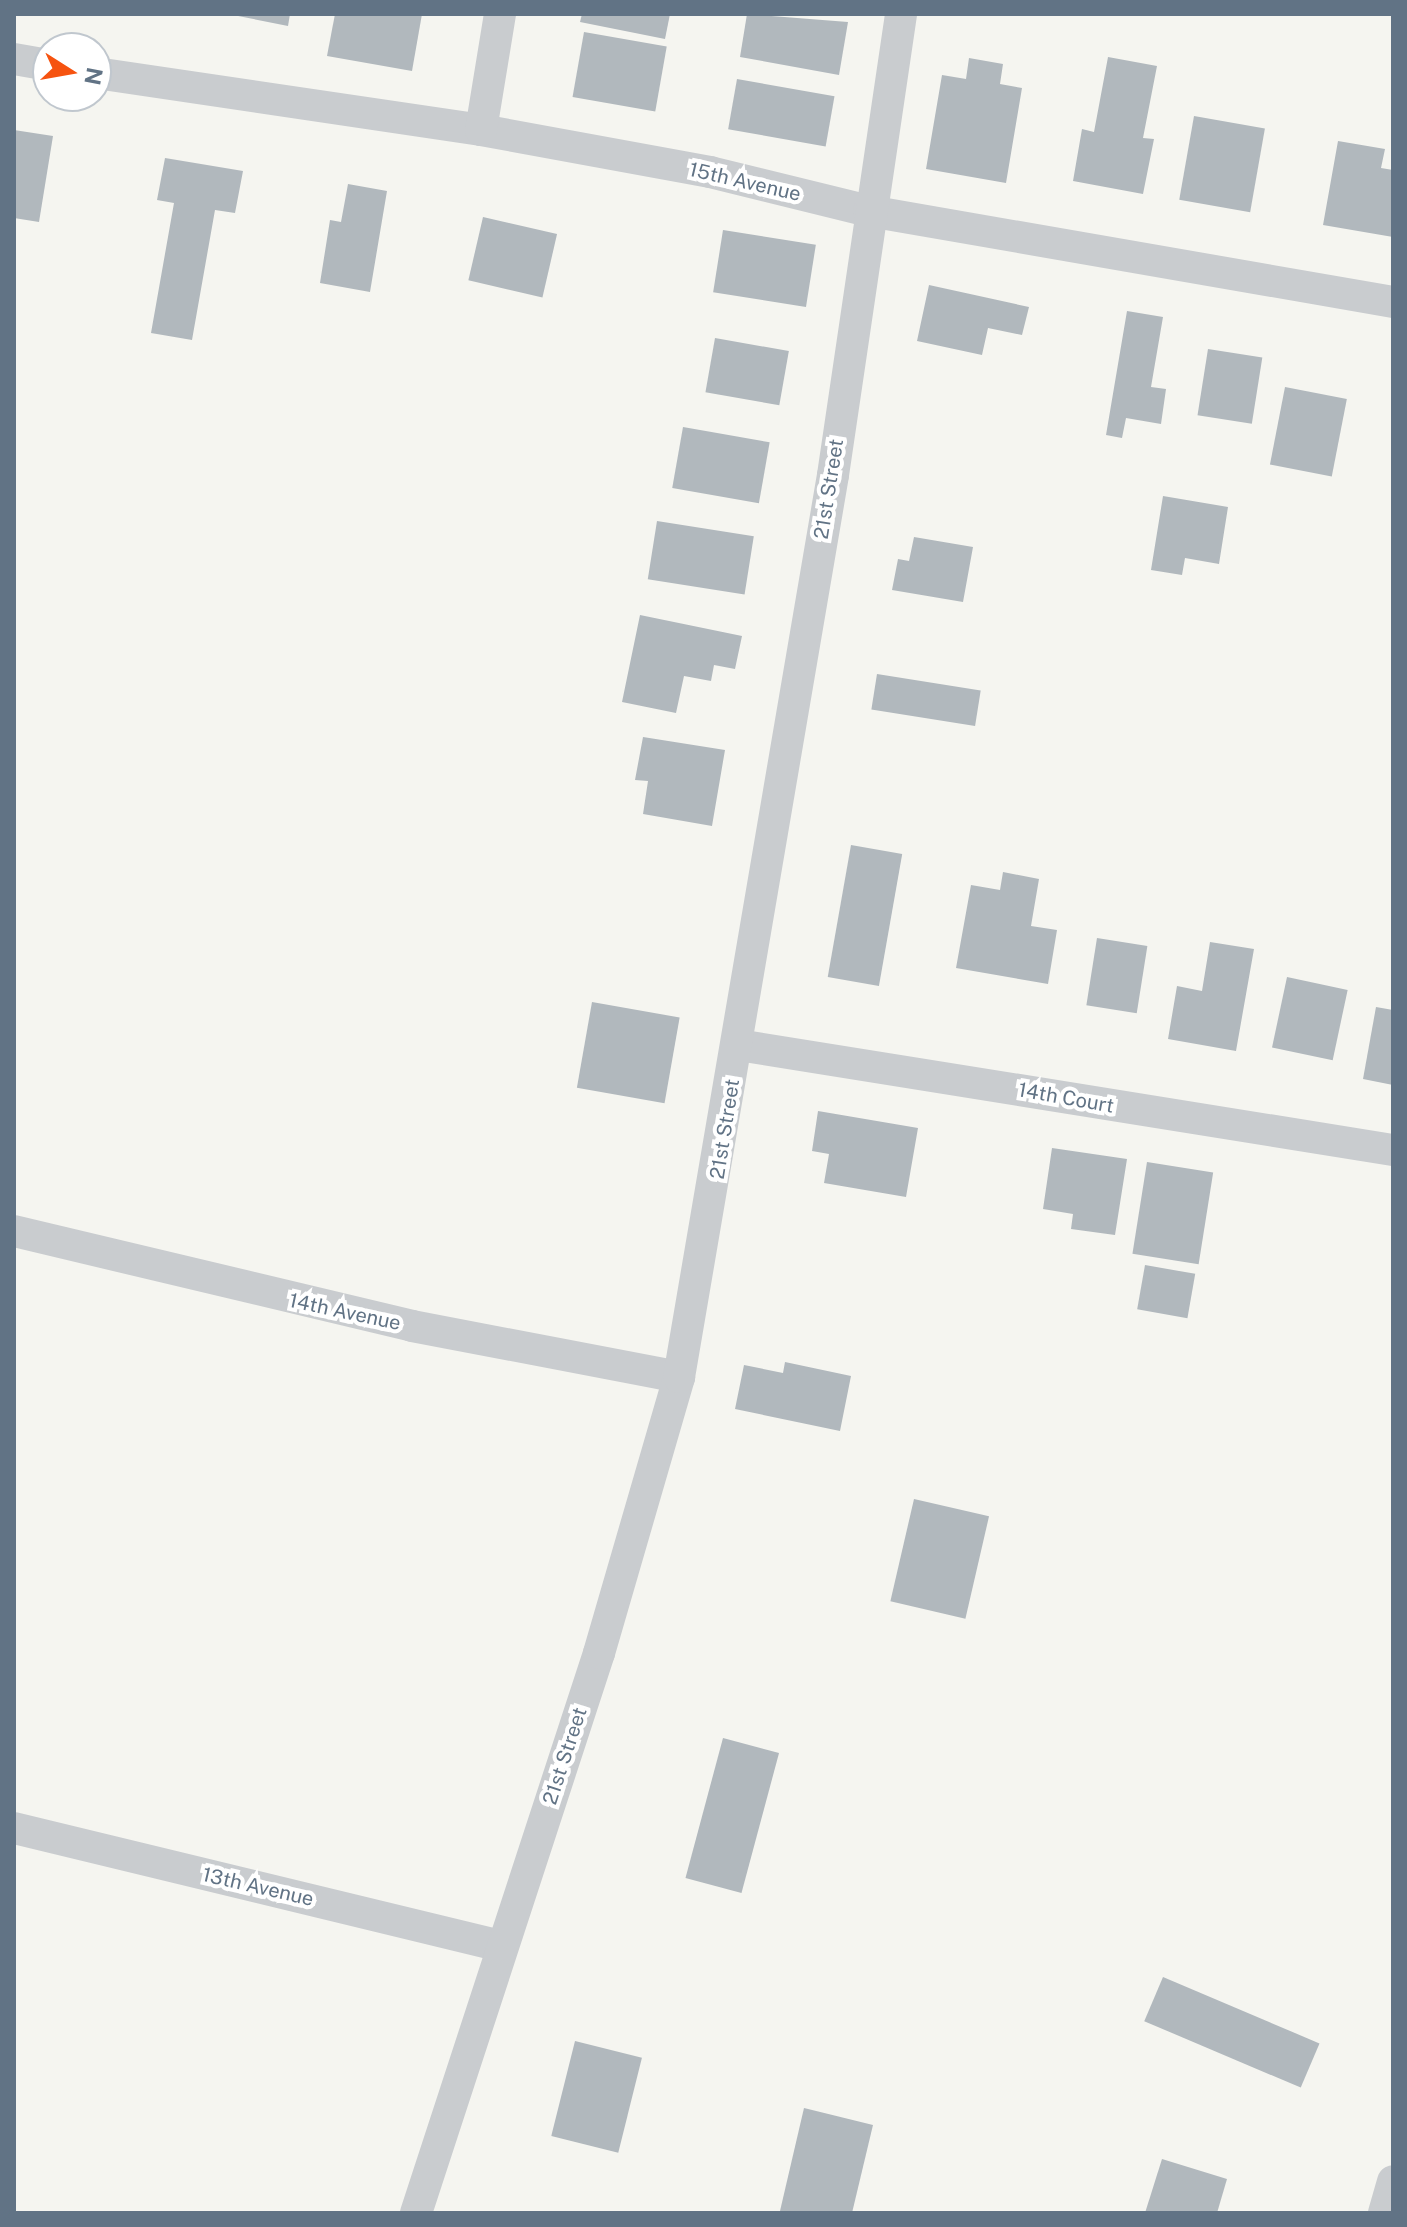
<!DOCTYPE html>
<html>
<head>
<meta charset="utf-8">
<style>
  body { margin:0 }
  #map { position:relative; width:1407px; height:2227px; overflow:hidden; background:#f5f5f0; font-family:"Public Sans",sans-serif }
  div>[style] { position:absolute }
  [style*='--x'] { left:calc(var(--x)*1px); top:calc(var(--y)*1px); width:calc(var(--w)*1px); rotate:calc(var(--a)*1deg) }
  .building>* { inset:0; background:#b1b8bd; transform-origin:0 0 }
  .street>* { height:32px; margin:-16px; padding:0 16px; transform-origin:16px; border-radius:16px; background:#c9cccf }
  span { translate:-50% -50%; white-space:nowrap; text-align:center; line-height:1.15; -webkit-text-stroke:8px #fff; paint-order:stroke }
  .street-label { font-size:20px; color:#617385 }
  .frame { position:absolute; inset:0; border:16px solid #617385; pointer-events:none }
  .north { position:absolute; left:32px; top:32px; width:80px; height:80px; box-sizing:border-box; background:#fff; border:2px solid #c0c7ce; border-radius:50%; rotate:101deg; font-size:22px; font-weight:700; line-height:32px; text-align:center; color:#617385 }
  .north::after { content:''; display:block; margin:auto; width:28px; height:36px; background:#f65310; clip-path:polygon(50% 0,100% 100%,50% 72%,0 100%) }
</style>
</head>
<body>
<div id="map">
  <div class="building">
    <div style="clip-path:polygon(228px 14px,290px 14px,288px 26px)"></div>
    <div style="clip-path:polygon(335px 14px,422px 14px,412px 71px,327px 56px)"></div>
    <div style="clip-path:polygon(582px 14px,670px 14px,665px 39px,580px 22px)"></div>
    <div style="clip-path:polygon(747px 14px,848px 22px,839px 75px,740px 57px)"></div>
    <div style="left:584px;top:32px;width:84px;height:66px;rotate:10deg"></div>
    <div style="clip-path:polygon(1108px 57px,1157px 66px,1143px 138px,1154px 139px,1143px 194px,1073px 181px,1082px 129px,1094px 132px)"></div>
    <div style="clip-path:polygon(969px 58px,1003px 64px,1000px 84px,1022px 88px,1006px 183px,926px 169px,942px 75px,966px 79px)"></div>
    <div style="left:737px;top:79px;width:99px;height:51px;rotate:10deg"></div>
    <div style="left:1194px;top:116px;width:72px;height:85px;rotate:10deg"></div>
    <div style="clip-path:polygon(14px 130px,53px 136px,39px 222px,14px 218px)"></div>
    <div style="clip-path:polygon(1338px 141px,1385px 149px,1381px 168px,1393px 170px,1393px 237px,1323px 225px)"></div>
    <div style="clip-path:polygon(165px 158px,243px 171px,235px 213px,215px 210px,192px 340px,151px 333px,174px 203px,157px 200px)"></div>
    <div style="clip-path:polygon(348px 184px,387px 191px,370px 292px,320px 283px,330px 220px,341px 222px)"></div>
    <div style="left:483px;top:217px;width:76px;height:65px;rotate:13deg"></div>
    <div style="left:723px;top:230px;width:94px;height:63px;rotate:9deg"></div>
    <div style="clip-path:polygon(929px 285px,1029px 307px,1022px 335px,988px 328px,982px 355px,917px 341px)"></div>
    <div style="clip-path:polygon(1127px 311px,1163px 317px,1151px 387px,1166px 389px,1161px 424px,1126px 418px,1122px 438px,1106px 435px)"></div>
    <div style="left:715px;top:338px;width:75px;height:55px;rotate:10deg"></div>
    <div style="left:1208px;top:349px;width:55px;height:67px;rotate:9deg"></div>
    <div style="left:1285px;top:387px;width:63px;height:79px;rotate:11deg"></div>
    <div style="left:683px;top:427px;width:88px;height:62px;rotate:10deg"></div>
    <div style="clip-path:polygon(1163px 496px,1228px 507px,1219px 564px,1185px 558px,1182px 575px,1151px 570px)"></div>
    <div style="left:657px;top:521px;width:98px;height:59px;rotate:9deg"></div>
    <div style="clip-path:polygon(914px 537px,973px 547px,963px 602px,892px 590px,898px 559px,909px 561px)"></div>
    <div style="clip-path:polygon(640px 615px,742px 636px,735px 669px,714px 665px,711px 681px,684px 676px,676px 713px,622px 702px)"></div>
    <div style="left:877px;top:674px;width:105px;height:36px;rotate:9deg"></div>
    <div style="clip-path:polygon(643px 737px,725px 750px,712px 826px,643px 814px,648px 781px,635px 780px)"></div>
    <div style="left:851px;top:845px;width:52px;height:134px;rotate:10deg"></div>
    <div style="clip-path:polygon(1003px 872px,1039px 879px,1031px 926px,1057px 930px,1048px 984px,956px 968px,971px 885px,1000px 890px)"></div>
    <div style="left:1097px;top:938px;width:51px;height:68px;rotate:9deg"></div>
    <div style="clip-path:polygon(1210px 942px,1254px 949px,1236px 1051px,1168px 1039px,1177px 986px,1202px 991px)"></div>
    <div style="left:1287px;top:977px;width:62px;height:72px;rotate:12deg"></div>
    <div style="left:592px;top:1002px;width:89px;height:87px;rotate:10deg"></div>
    <div style="clip-path:polygon(1376px 1007px,1393px 1010px,1393px 1085px,1363px 1079px)"></div>
    <div style="clip-path:polygon(818px 1111px,918px 1128px,906px 1197px,824px 1183px,829px 1154px,812px 1151px)"></div>
    <div style="clip-path:polygon(1052px 1148px,1127px 1159px,1115px 1235px,1071px 1229px,1073px 1214px,1043px 1209px)"></div>
    <div style="left:1147px;top:1162px;width:67px;height:93px;rotate:9deg"></div>
    <div style="left:1145px;top:1265px;width:51px;height:45px;rotate:10deg"></div>
    <div style="clip-path:polygon(785px 1362px,851px 1376px,840px 1431px,735px 1409px,744px 1365px,783px 1373px)"></div>
    <div style="left:914px;top:1499px;width:77px;height:105px;rotate:13deg"></div>
    <div style="left:723px;top:1738px;width:58px;height:145px;rotate:15deg"></div>
    <div style="left:1163px;top:1977px;width:170px;height:48px;rotate:23deg"></div>
    <div style="left:575px;top:2041px;width:69px;height:98px;rotate:14deg"></div>
    <div style="clip-path:polygon(804px 2108px,873px 2125px,852px 2213px,780px 2211px)"></div>
    <div style="clip-path:polygon(1162px 2159px,1227px 2179px,1217px 2213px,1145px 2213px)"></div>
  </div>
  <div class="street">
    <div style="--x:14;--y:59;--w:35;--a:10"></div>
    <div style="--x:96;--y:73;--w:389;--a:8.4"></div>
    <div style="--x:481;--y:130;--w:233;--a:10.4"></div>
    <div style="--x:710;--y:172;--w:164;--a:13.8"></div>
    <div style="--x:869;--y:211;--w:532;--a:9.85"></div>
    <div style="--x:481;--y:130;--w:118;--a:-80.7"></div>
    <div style="--x:738;--y:1045;--w:663;--a:9.11"></div>
    <div style="--x:14;--y:1231;--w:409;--a:13.4"></div>
    <div style="--x:412;--y:1326;--w:272;--a:10.8"></div>
    <div style="--x:14;--y:1828;--w:501;--a:13.62"></div>
    <div style="--x:416;--y:2213;--w:589;--a:-71.9"></div>
    <div style="--x:599;--y:1653;--w:287;--a:-73.8"></div>
    <div style="--x:679;--y:1377;--w:915;--a:-80.31"></div>
    <div style="--x:833;--y:475;--w:466;--a:-81.6"></div>
    <div style="--x:1384;--y:2213;--w:33;--a:-74"></div>
  </div>
  <div class="street-label">
    <span style="left:745px;top:182px;rotate:13deg">15th Avenue</span>
    <span style="left:829px;top:489px;rotate:-81deg">21st Street</span>
    <span style="left:1066px;top:1098px;rotate:10deg">14th Court</span>
    <span style="left:725px;top:1129px;rotate:-81deg">21st Street</span>
    <span style="left:345px;top:1312px;rotate:12deg">14th Avenue</span>
    <span style="left:565px;top:1756px;rotate:-72deg">21st Street</span>
    <span style="left:258px;top:1887px;rotate:13deg">13th Avenue</span>
  </div>
  <div class="frame"></div>
  <div class="north">N</div>
</div>
</body>
</html>
